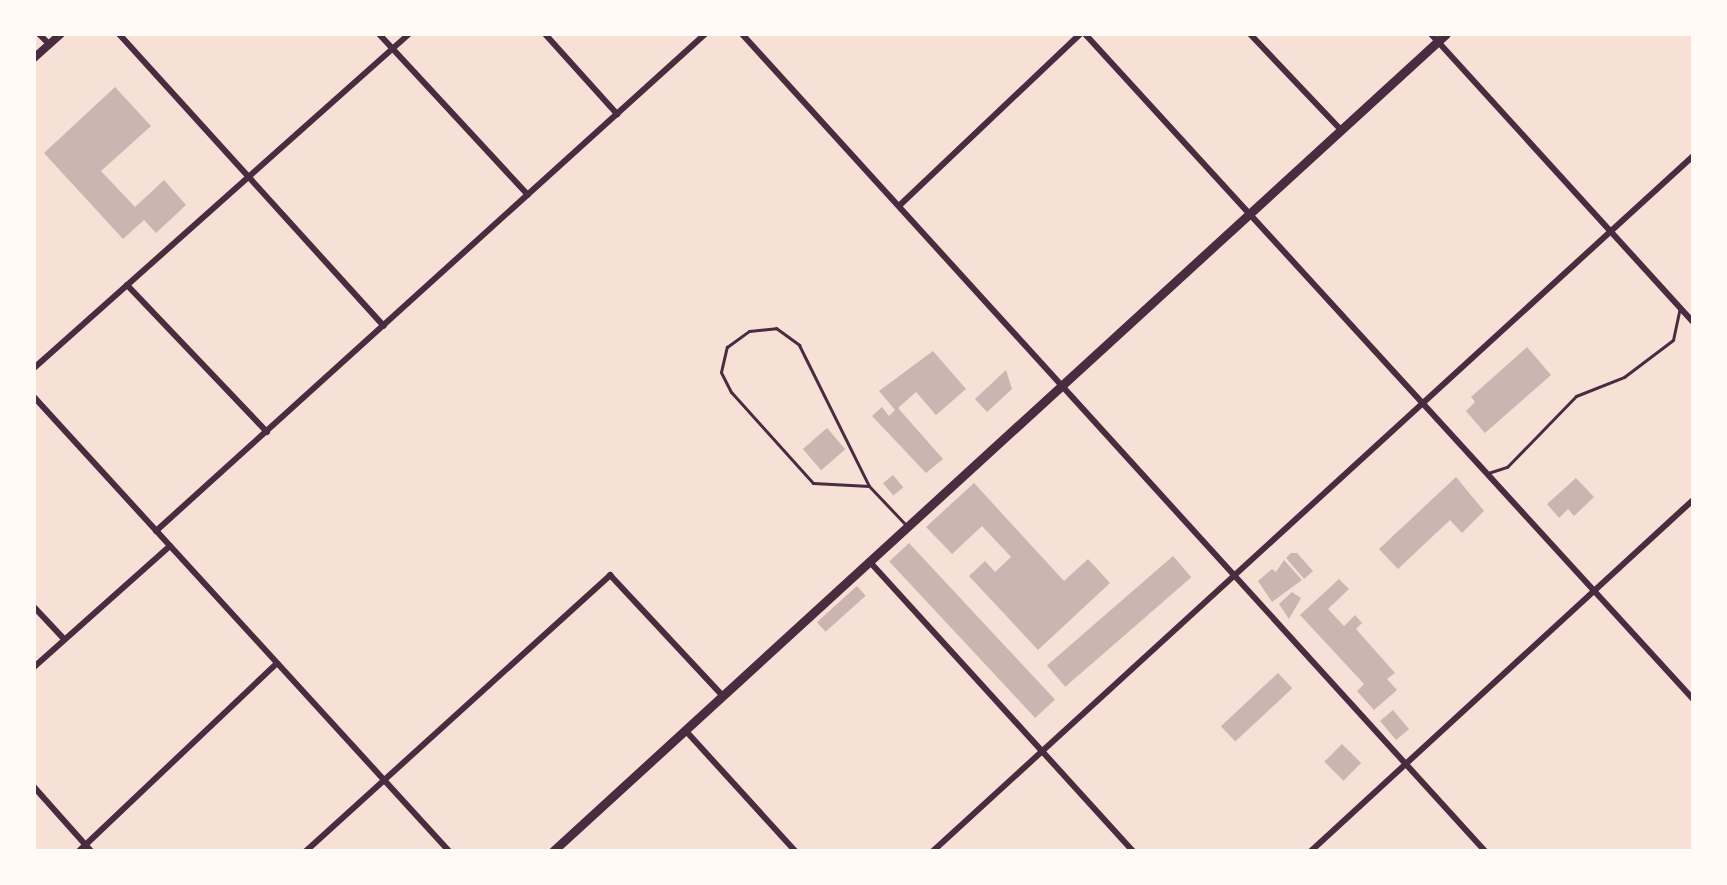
<!DOCTYPE html>
<html>
<head>
<meta charset="utf-8">
<style>
  body { margin:0 }
  #map { position:relative; width:1727px; height:885px; overflow:hidden; background:#f7e1d7; font-family:Quicksand,sans-serif }
  div>[style] { position:absolute }
  [style*='--x'] { left:calc(var(--x)*1px); top:calc(var(--y)*1px); width:calc(var(--w)*1px); rotate:calc(var(--a)*1deg) }
  .building>* { inset:0; background:#ccb4b1; transform-origin:0 0 }
  .service>* { height:3px; margin:-1.5px; padding:0 1.5px; transform-origin:1.5px; border-radius:1.5px; background:#4a2c40 }
  .minor>* { height:6px; margin:-3px; padding:0 3px; transform-origin:3px; border-radius:3px; background:#4a2c40 }
  .tertiary>* { height:8px; margin:-4px; padding:0 4px; transform-origin:4px; border-radius:4px; background:#4a2c40 }
  .secondary>* { height:9px; margin:-4.5px; padding:0 4.5px; transform-origin:4.5px; border-radius:4.5px; background:#4a2c40 }
  span { translate:-50% -50%; white-space:nowrap; text-align:center; line-height:1.15; -webkit-text-stroke:6px #fffaf5; paint-order:stroke }
  .frame { position:absolute; inset:0; border:36px solid #fffaf5; pointer-events:none }
</style>
</head>
<body>
<div id="map">
  <div class="building">
    <div style="clip-path:polygon(115px 87px,151px 126px,101px 171px,135px 207px,164px 180px,186px 205px,156px 233px,144px 220px,123px 239px,44px 153px)"></div>
    <div style="clip-path:polygon(1527px 347px,1551px 375px,1485px 433px,1466px 411px,1475px 402px,1471px 397px)"></div>
    <div style="clip-path:polygon(933px 351px,966px 389px,936px 415px,916px 392px,898px 408px,943px 459px,926px 473px,872px 416px,882px 407px,889px 416px,895px 410px,879px 391px)"></div>
    <div style="clip-path:polygon(1006px 370px,1012px 389px,987px 412px,975px 399px)"></div>
    <div style="left:827px;top:428px;width:28px;height:32px;rotate:49deg"></div>
    <div style="left:893px;top:475px;width:16px;height:13px;rotate:50deg"></div>
    <div style="clip-path:polygon(1456px 477px,1484px 511px,1462px 533px,1450px 520px,1398px 569px,1379px 549px)"></div>
    <div style="clip-path:polygon(1576px 478px,1594px 497px,1574px 516px,1568px 509px,1559px 518px,1547px 504px)"></div>
    <div style="clip-path:polygon(974px 483px,1064px 581px,1088px 559px,1110px 583px,1038px 650px,969px 576px,985px 561px,995px 572px,1011px 557px,982px 526px,952px 554px,926px 527px)"></div>
    <div style="left:909px;top:543px;width:214px;height:27px;rotate:47deg"></div>
    <div style="clip-path:polygon(1291px 553px,1297px 553px,1313px 571px,1304px 579px,1286px 558px)"></div>
    <div style="left:1173px;top:556px;width:28px;height:167px;rotate:49deg"></div>
    <div style="clip-path:polygon(1284px 560px,1302px 580px,1272px 602px,1258px 581px,1272px 569px,1276px 572px)"></div>
    <div style="clip-path:polygon(1339px 579px,1349px 589px,1328px 609px,1344px 626px,1355px 615px,1362px 623px,1356px 629px,1395px 673px,1387px 679px,1397px 690px,1374px 710px,1357px 691px,1364px 684px,1300px 615px)"></div>
    <div style="left:857px;top:586px;width:13px;height:54px;rotate:48deg"></div>
    <div style="clip-path:polygon(1292px 592px,1301px 598px,1289px 619px,1279px 604px)"></div>
    <div style="left:1278px;top:673px;width:21px;height:78px;rotate:47deg"></div>
    <div style="left:1393px;top:710px;width:25px;height:17px;rotate:50deg"></div>
    <div style="left:1342px;top:744px;width:27px;height:25px;rotate:45deg"></div>
  </div>
  <div class="service">
    <div style="--x:1488;--y:473;--w:20;--a:-18"></div>
    <div style="--x:1507;--y:467;--w:99;--a:-45.8"></div>
    <div style="--x:1576;--y:396;--w:52;--a:-21.6"></div>
    <div style="--x:1624;--y:377;--w:61;--a:-37.1"></div>
    <div style="--x:1673;--y:340;--w:33;--a:-78"></div>
    <div style="--x:869;--y:486;--w:56;--a:-176.9"></div>
    <div style="--x:813;--y:483;--w:122;--a:-132"></div>
    <div style="--x:731;--y:392;--w:22;--a:-117"></div>
    <div style="--x:721;--y:372;--w:26;--a:-77"></div>
    <div style="--x:727;--y:347;--w:27;--a:-36"></div>
    <div style="--x:749;--y:331;--w:27;--a:-6"></div>
    <div style="--x:776;--y:328;--w:29;--a:36"></div>
    <div style="--x:799;--y:345;--w:157;--a:63.6"></div>
    <div style="--x:869;--y:486;--w:52;--a:46.5"></div>
  </div>
  <div class="minor">
    <div style="--x:39;--y:34;--w:14;--a:45"></div>
    <div style="--x:119;--y:34;--w:394;--a:47.8"></div>
    <div style="--x:379;--y:34;--w:219;--a:47.2"></div>
    <div style="--x:545;--y:34;--w:108;--a:48"></div>
    <div style="--x:742;--y:34;--w:1104;--a:47.72"></div>
    <div style="--x:1085;--y:34;--w:901;--a:47.56"></div>
    <div style="--x:1250;--y:34;--w:132;--a:46.5"></div>
    <div style="--x:1431;--y:34;--w:389;--a:47.7"></div>
    <div style="--x:901;--y:204;--w:247;--a:-43.5"></div>
    <div style="--x:127;--y:285;--w:203;--a:46.4"></div>
    <div style="--x:34;--y:368;--w:502;--a:-41.69"></div>
    <div style="--x:34;--y:397;--w:615;--a:47.57"></div>
    <div style="--x:156;--y:531;--w:741;--a:-42.15"></div>
    <div style="--x:869;--y:561;--w:392;--a:47.7"></div>
    <div style="--x:34;--y:607;--w:44;--a:46.8"></div>
    <div style="--x:34;--y:667;--w:182;--a:-41.7"></div>
    <div style="--x:685;--y:730;--w:164;--a:47.7"></div>
    <div style="--x:34;--y:787;--w:86;--a:48.3"></div>
    <div style="--x:79;--y:851;--w:273;--a:-43.5"></div>
    <div style="--x:306;--y:851;--w:411;--a:-42.2"></div>
    <div style="--x:610;--y:575;--w:166;--a:47"></div>
    <div style="--x:933;--y:851;--w:1030;--a:-42.44"></div>
    <div style="--x:1311;--y:851;--w:519;--a:-42.58"></div>
  </div>
  <div class="tertiary">
    <div style="--x:34;--y:58;--w:36;--a:-42"></div>
  </div>
  <div class="secondary">
    <div style="--x:553;--y:851;--w:1210;--a:-42.46"></div>
  </div>
  <div class="frame"></div>
</div>
</body>
</html>
